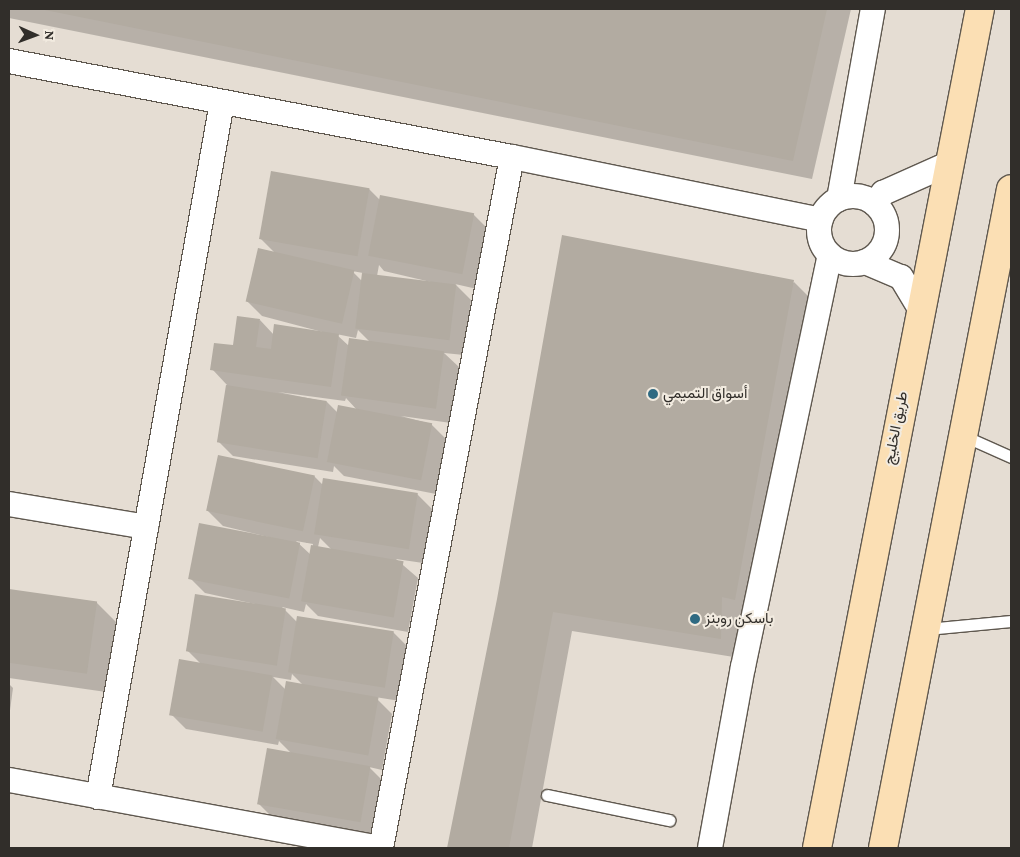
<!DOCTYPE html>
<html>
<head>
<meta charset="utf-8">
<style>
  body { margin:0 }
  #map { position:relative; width:1020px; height:857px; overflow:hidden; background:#e5ddd3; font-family:"Crimson Pro",Vazirmatn,serif }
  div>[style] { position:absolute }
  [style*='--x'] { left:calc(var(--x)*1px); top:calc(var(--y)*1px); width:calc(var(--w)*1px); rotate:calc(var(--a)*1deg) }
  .shadow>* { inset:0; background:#0003 }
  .building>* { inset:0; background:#b2aba1; transform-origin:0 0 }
  .roads { filter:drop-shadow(1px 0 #5f584f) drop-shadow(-1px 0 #5f584f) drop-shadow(0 1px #5f584f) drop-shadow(0 -1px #5f584f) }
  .lane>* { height:11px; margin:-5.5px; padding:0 5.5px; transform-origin:5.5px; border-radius:5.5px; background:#fff }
  .street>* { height:24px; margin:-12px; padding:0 12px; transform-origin:12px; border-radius:12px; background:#fff }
  .street>.ring { margin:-12px; padding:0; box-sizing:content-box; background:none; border:24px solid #fff; border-radius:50% }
  .primary>* { height:28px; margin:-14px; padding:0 14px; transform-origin:14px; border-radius:14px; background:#fbdfb4 }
  .dots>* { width:14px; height:14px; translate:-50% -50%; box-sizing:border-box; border:2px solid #f2ebe0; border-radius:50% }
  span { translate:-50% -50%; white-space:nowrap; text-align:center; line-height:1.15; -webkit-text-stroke:4px #f2ebe0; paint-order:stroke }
  .poi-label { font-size:15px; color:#312e2a }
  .left { translate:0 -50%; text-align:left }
  .street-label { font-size:15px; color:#312e2a }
  .frame { position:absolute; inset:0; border:10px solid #312e2a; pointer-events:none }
  .north { position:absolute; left:10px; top:10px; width:50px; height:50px; -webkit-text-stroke:4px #f2ebe0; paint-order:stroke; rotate:92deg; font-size:14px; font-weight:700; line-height:20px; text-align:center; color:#312e2a }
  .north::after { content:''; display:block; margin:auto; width:18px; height:22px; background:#312e2a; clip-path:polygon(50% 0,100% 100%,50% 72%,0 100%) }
</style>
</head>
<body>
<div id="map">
  <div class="shadow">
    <div style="clip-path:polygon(9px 9px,851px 9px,812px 179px,9px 18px)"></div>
    <div style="clip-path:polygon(evenodd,369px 189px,380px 200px,474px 215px,489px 230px,477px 289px,455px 284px,471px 300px,464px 355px,444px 353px,459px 367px,451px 423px,401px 416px,431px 424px,446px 439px,436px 494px,344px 476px,334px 466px,333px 472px,233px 456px,219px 442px,227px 385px,212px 369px,260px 320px,274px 335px,330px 334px,262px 316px,247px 301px,276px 254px,261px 239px,369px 189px,379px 265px,384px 271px,435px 283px,377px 276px,379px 265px,369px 189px,352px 271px,363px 273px,362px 281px,352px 271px,369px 189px,358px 330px,371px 343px,349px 346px,336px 334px,356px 338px,358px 330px,369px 189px,278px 392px,345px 401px,346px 398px,357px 410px,338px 413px,327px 402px,278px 392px)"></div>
    <div style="clip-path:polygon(794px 282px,813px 301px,754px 618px,741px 616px,740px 658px,572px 631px,532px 848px,448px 848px,498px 599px)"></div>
    <div style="clip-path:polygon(evenodd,314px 476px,323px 485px,417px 494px,432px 509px,423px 563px,396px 559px,418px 578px,408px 632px,318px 616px,306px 604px,304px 612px,282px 607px,297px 622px,393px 632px,408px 647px,400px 701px,375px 697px,392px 714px,382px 770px,369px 767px,385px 783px,375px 837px,273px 818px,258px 803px,292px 754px,279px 741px,278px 745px,186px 729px,171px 714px,201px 664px,187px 650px,268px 607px,205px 593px,190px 578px,276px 539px,223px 526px,208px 511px,314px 476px,320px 538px,332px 550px,318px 547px,320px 538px,314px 476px,296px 541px,313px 544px,311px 555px,296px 541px,314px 476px,292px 674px,304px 686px,285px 689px,273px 677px,291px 680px,292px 674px)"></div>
    <div style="clip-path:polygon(9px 590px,96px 602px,116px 622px,106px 692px,9px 678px)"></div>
    <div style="clip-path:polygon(9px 684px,13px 688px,9px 718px)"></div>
  </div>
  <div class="building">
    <div style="clip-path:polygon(40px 9px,827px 9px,793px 161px)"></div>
    <div style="left:271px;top:171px;width:100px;height:69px;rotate:10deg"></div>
    <div style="left:380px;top:195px;width:96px;height:62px;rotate:11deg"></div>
    <div style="clip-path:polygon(562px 235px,794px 280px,735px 600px,722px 597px,721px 639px,553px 612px,509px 848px,447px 848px,497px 599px)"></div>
    <div style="left:258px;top:248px;width:99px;height:55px;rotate:13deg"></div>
    <div style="left:362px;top:273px;width:95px;height:56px;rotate:7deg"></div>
    <div style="clip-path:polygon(237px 316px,260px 319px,256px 347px,271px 349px,274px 324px,339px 334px,331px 387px,210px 370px,214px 343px,233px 345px)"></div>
    <div style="left:349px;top:338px;width:96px;height:58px;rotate:8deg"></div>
    <div style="left:226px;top:385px;width:102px;height:58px;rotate:9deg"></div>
    <div style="left:338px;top:405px;width:96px;height:58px;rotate:11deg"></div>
    <div style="left:218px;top:455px;width:99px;height:57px;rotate:12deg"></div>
    <div style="left:323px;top:478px;width:96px;height:57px;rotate:9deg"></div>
    <div style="left:199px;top:523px;width:103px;height:57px;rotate:11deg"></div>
    <div style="left:311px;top:545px;width:94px;height:57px;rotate:10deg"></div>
    <div style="left:9px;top:589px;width:89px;height:73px;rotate:8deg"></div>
    <div style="left:195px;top:594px;width:92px;height:58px;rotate:9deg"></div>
    <div style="left:297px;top:616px;width:98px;height:57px;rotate:9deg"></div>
    <div style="left:179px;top:659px;width:95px;height:57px;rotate:10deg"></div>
    <div style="left:286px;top:681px;width:94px;height:59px;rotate:10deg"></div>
    <div style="left:267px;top:748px;width:105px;height:57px;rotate:10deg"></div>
  </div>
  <div class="roads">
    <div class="lane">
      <div style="--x:964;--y:436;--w:51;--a:24.1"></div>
      <div style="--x:927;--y:629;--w:84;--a:-5.4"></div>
      <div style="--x:547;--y:795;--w:125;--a:11.6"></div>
    </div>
    <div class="street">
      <div style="--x:9;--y:61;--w:512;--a:10.81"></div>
      <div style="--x:512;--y:157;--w:315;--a:11.5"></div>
      <div class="ring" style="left:819px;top:196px;width:44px;height:44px"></div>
      <div style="--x:839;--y:199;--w:193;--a:-79.9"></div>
      <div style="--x:875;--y:204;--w:14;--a:-54"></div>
      <div style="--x:883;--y:193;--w:73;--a:-24.1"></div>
      <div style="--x:865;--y:262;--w:39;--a:23"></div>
      <div style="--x:901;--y:277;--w:35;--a:59"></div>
      <div style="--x:9;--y:504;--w:139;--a:9.5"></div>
      <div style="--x:9;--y:780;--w:378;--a:10.4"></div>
      <div style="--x:98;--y:797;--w:706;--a:-79.88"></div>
      <div style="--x:381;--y:848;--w:703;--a:-79.27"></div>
      <div style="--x:710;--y:848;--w:184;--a:-79.7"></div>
      <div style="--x:743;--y:667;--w:421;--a:-78.1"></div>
    </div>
    <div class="primary">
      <div style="--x:817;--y:848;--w:855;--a:-79.01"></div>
      <div style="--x:883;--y:848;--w:671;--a:-79.01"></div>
    </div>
  </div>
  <div class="dots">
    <div style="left:653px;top:394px;background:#2f6a82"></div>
    <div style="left:695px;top:619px;background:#2f6a82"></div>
  </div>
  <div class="poi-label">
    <span class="left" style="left:663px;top:394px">أسواق التميمي</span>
    <span class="left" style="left:705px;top:619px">باسكن روبنز</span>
  </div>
  <div class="street-label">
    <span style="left:896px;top:428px;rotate:-79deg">طريق الخليج</span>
  </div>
  <div class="frame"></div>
  <div class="north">N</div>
</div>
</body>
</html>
